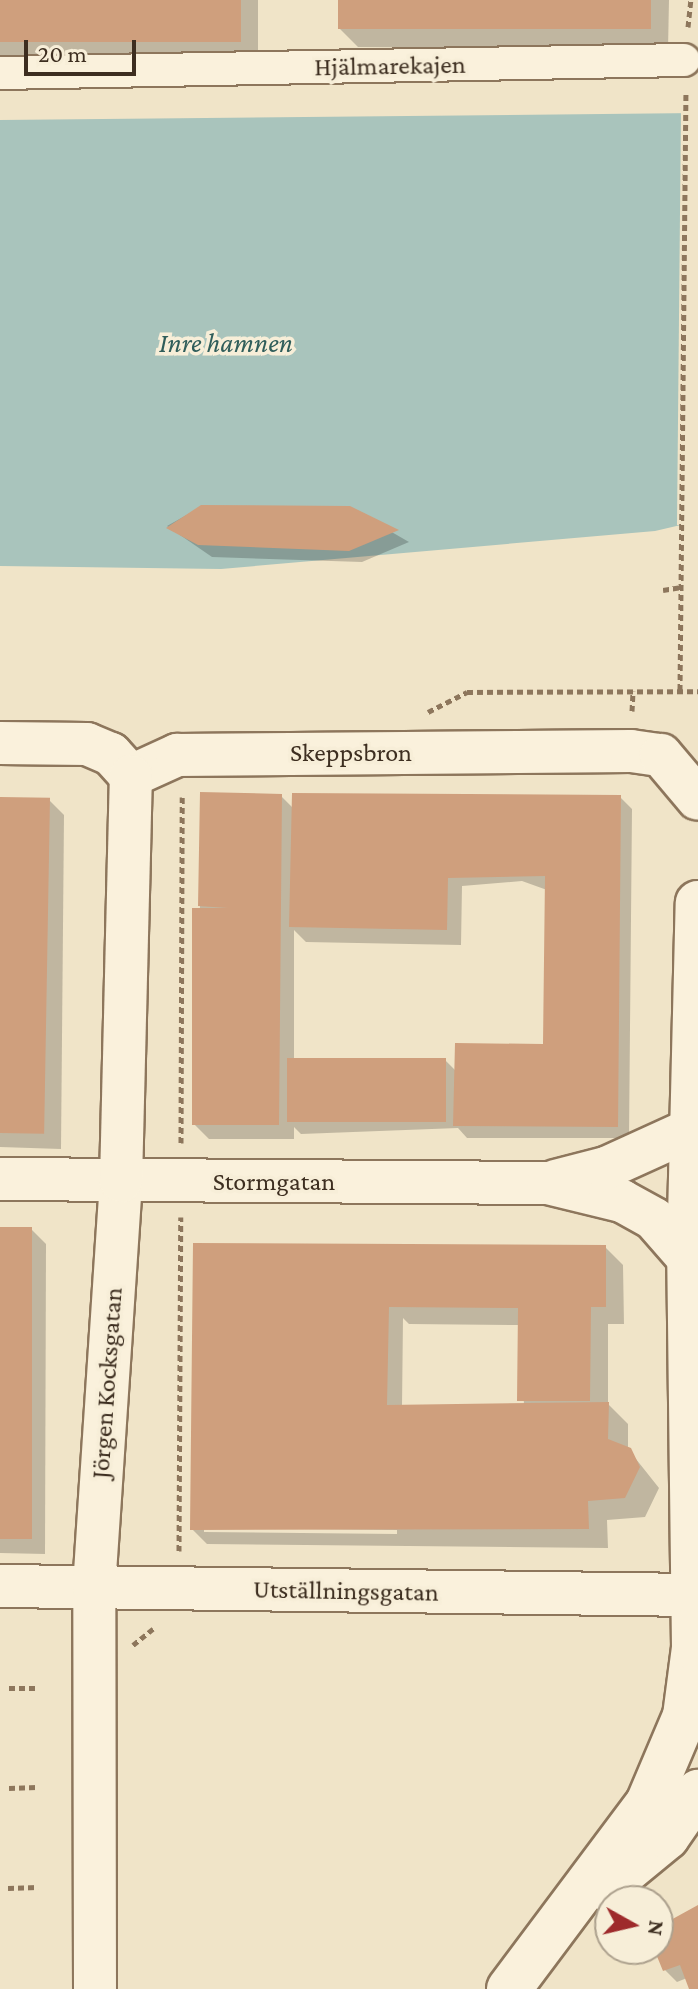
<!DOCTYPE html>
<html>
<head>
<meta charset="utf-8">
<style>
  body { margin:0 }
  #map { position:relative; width:698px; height:1989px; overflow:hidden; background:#f0e4c8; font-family:"Crimson Pro",serif }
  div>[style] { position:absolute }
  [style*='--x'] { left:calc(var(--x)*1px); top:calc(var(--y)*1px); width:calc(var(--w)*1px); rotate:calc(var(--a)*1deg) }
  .water>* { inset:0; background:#a9c4bc }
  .pier>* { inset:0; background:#f0e4c8 }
  .shadow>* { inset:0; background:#0003; transform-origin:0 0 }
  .building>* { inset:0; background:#cf9f7d; transform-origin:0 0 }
  .path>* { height:5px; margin-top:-2.5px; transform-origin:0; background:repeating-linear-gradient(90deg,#8d765c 0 6px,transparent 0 10px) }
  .roads { filter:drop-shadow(2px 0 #8d765c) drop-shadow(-2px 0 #8d765c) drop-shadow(0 2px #8d765c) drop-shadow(0 -2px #8d765c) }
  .pedestrian>* { height:32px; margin:-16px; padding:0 16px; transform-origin:16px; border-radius:16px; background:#faf1dc }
  .minor>* { height:42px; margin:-21px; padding:0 21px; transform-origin:21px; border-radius:21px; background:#faf1dc }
  .tertiary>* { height:44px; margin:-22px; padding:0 22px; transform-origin:22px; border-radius:22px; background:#faf1dc }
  span { translate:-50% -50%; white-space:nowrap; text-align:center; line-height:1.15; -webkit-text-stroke:7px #f7eed8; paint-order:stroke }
  .street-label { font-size:26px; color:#3d2e20 }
  .water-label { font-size:28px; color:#2f5d5a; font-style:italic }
  .north { position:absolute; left:594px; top:1885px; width:80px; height:80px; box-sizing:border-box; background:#f7eed8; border:2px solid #ada18e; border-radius:50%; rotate:98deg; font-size:22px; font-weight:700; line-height:32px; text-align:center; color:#3d2e20 }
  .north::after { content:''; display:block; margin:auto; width:28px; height:36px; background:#9e2a2b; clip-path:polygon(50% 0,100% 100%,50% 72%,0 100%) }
  .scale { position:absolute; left:24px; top:40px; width:112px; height:36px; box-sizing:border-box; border:4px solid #3d2e20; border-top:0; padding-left:10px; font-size:24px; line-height:28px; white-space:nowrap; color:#3d2e20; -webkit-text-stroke:6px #f7eed8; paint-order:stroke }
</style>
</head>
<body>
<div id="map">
  <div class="water">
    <div style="clip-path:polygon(698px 113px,698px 521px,655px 531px,221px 569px,0 566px,0 120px)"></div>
  </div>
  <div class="pier">
    <div style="clip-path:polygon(698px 109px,698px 525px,677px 525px,681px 110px)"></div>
  </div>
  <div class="shadow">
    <div style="left:0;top:0;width:258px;height:60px"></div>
    <div style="clip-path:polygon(340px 0,669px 0,668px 49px,358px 47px,340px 29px)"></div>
    <div style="clip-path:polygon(201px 507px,350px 508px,409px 542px,362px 562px,212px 557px,167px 526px)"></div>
    <div style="clip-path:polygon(evenodd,281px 796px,293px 808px,620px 797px,632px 809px,629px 1138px,467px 1138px,458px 1128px,301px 1134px,294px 1127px,294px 1139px,209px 1139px,194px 1124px,200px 905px,281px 796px,522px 881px,547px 890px,545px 1046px,456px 1071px,445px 1060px,294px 1060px,294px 930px,306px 942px,461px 945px,462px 886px,522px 881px)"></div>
    <div style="clip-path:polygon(0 799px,49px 800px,64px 815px,61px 1149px,0 1147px)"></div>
    <div style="clip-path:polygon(0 1229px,31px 1229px,46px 1244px,45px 1554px,0 1553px)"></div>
    <div style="clip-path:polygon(evenodd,195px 1245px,605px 1247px,623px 1265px,624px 1324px,608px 1324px,608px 1404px,628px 1424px,628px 1449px,659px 1488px,645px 1517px,607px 1520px,608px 1548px,207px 1544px,192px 1529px,195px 1245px,403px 1318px,409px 1324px,520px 1325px,524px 1405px,402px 1407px,403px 1318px,195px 1245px,204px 1528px,397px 1530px,397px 1534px,204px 1532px,204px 1528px)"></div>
    <div style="clip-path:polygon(698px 1907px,698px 1989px,692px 1989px,687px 1978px,677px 1982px,665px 1970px,658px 1929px)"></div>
  </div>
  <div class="building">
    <div style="left:0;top:0;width:241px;height:42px"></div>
    <div style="left:338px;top:0;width:313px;height:29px"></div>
    <div style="clip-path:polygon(201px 505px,350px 506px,399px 530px,349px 551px,198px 545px,166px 528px)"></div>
    <div style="clip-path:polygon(200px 792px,282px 794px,279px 1125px,192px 1125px,192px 908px,228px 908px,198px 906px)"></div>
    <div style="clip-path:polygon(292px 793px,621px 795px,618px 1127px,453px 1126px,455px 1043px,543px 1044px,545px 876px,448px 878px,447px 930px,289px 927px)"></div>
    <div style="left:0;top:797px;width:50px;height:336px;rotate:1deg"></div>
    <div style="left:287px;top:1058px;width:159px;height:64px"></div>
    <div style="left:0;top:1227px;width:32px;height:312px"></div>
    <div style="clip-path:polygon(193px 1243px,606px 1245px,606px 1307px,591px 1307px,590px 1401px,517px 1401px,518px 1308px,389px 1307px,387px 1405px,609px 1402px,608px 1439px,631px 1448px,640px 1467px,625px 1498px,588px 1501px,589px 1529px,190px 1530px)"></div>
    <div style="clip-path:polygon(698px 1905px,698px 1989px,689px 1989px,680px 1965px,663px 1971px,654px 1949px,658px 1927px)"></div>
  </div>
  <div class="path">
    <div style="--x:688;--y:27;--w:27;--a:-84"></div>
    <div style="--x:663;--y:590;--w:19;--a:-9"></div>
    <div style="--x:680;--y:690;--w:598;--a:-89.43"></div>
    <div style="--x:632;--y:711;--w:20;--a:-87"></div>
    <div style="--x:428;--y:712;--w:44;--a:-27.1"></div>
    <div style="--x:467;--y:692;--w:231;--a:-0.2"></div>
    <div style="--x:181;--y:1143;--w:346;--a:-89.8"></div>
    <div style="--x:179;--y:1551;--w:334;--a:-89.7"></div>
    <div style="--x:133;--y:1645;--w:26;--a:-39"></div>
    <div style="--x:9;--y:1688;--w:27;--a:0"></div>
    <div style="--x:9;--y:1788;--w:28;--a:-2"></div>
    <div style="--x:8;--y:1888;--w:30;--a:-2"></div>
  </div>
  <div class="roads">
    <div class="pedestrian">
      <div style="--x:0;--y:73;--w:684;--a:-1.09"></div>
    </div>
    <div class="minor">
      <div style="--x:0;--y:743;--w:87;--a:0.7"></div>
      <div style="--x:87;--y:744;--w:26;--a:23"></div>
      <div style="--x:111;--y:754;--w:30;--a:48"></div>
      <div style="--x:131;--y:776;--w:51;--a:-24.5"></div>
      <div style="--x:177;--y:755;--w:454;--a:-0.5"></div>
      <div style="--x:631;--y:751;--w:30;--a:8"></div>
      <div style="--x:661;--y:755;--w:57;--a:49.9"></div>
      <div style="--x:0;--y:1179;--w:548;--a:0.42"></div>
      <div style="--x:548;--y:1183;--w:76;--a:13.7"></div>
      <div style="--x:622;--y:1201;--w:37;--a:29"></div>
      <div style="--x:654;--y:1219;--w:53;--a:48.8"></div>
      <div style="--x:555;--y:1181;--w:53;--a:-14.3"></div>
      <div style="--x:606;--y:1168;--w:94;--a:-24.4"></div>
      <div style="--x:0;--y:1586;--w:698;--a:0.74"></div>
      <div style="--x:95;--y:1989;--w:401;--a:-90.1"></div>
      <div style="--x:94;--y:1588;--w:408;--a:-86.2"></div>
      <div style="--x:121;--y:1181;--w:405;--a:-88.6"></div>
    </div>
    <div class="tertiary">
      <div style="--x:605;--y:1888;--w:80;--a:-39.4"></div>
      <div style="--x:667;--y:1837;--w:55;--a:-55.4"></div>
      <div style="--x:509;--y:1989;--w:232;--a:-53.2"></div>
      <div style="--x:648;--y:1803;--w:95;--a:-67"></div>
      <div style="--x:685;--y:1716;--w:69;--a:-82.5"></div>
      <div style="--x:694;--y:1648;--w:389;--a:-90.7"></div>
      <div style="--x:689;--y:1259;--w:356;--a:-88.6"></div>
    </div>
  </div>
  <div class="street-label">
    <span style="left:390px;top:66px;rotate:-1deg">Hjälmarekajen</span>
    <span style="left:351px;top:753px">Skeppsbron</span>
    <span style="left:274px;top:1182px">Stormgatan</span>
    <span style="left:107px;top:1383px;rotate:-86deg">Jörgen Kocksgatan</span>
    <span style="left:346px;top:1591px;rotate:1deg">Utställningsgatan</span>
  </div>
  <div class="water-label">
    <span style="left:226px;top:343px">Inre hamnen</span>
  </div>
  <div class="north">N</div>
  <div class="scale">20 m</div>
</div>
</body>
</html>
